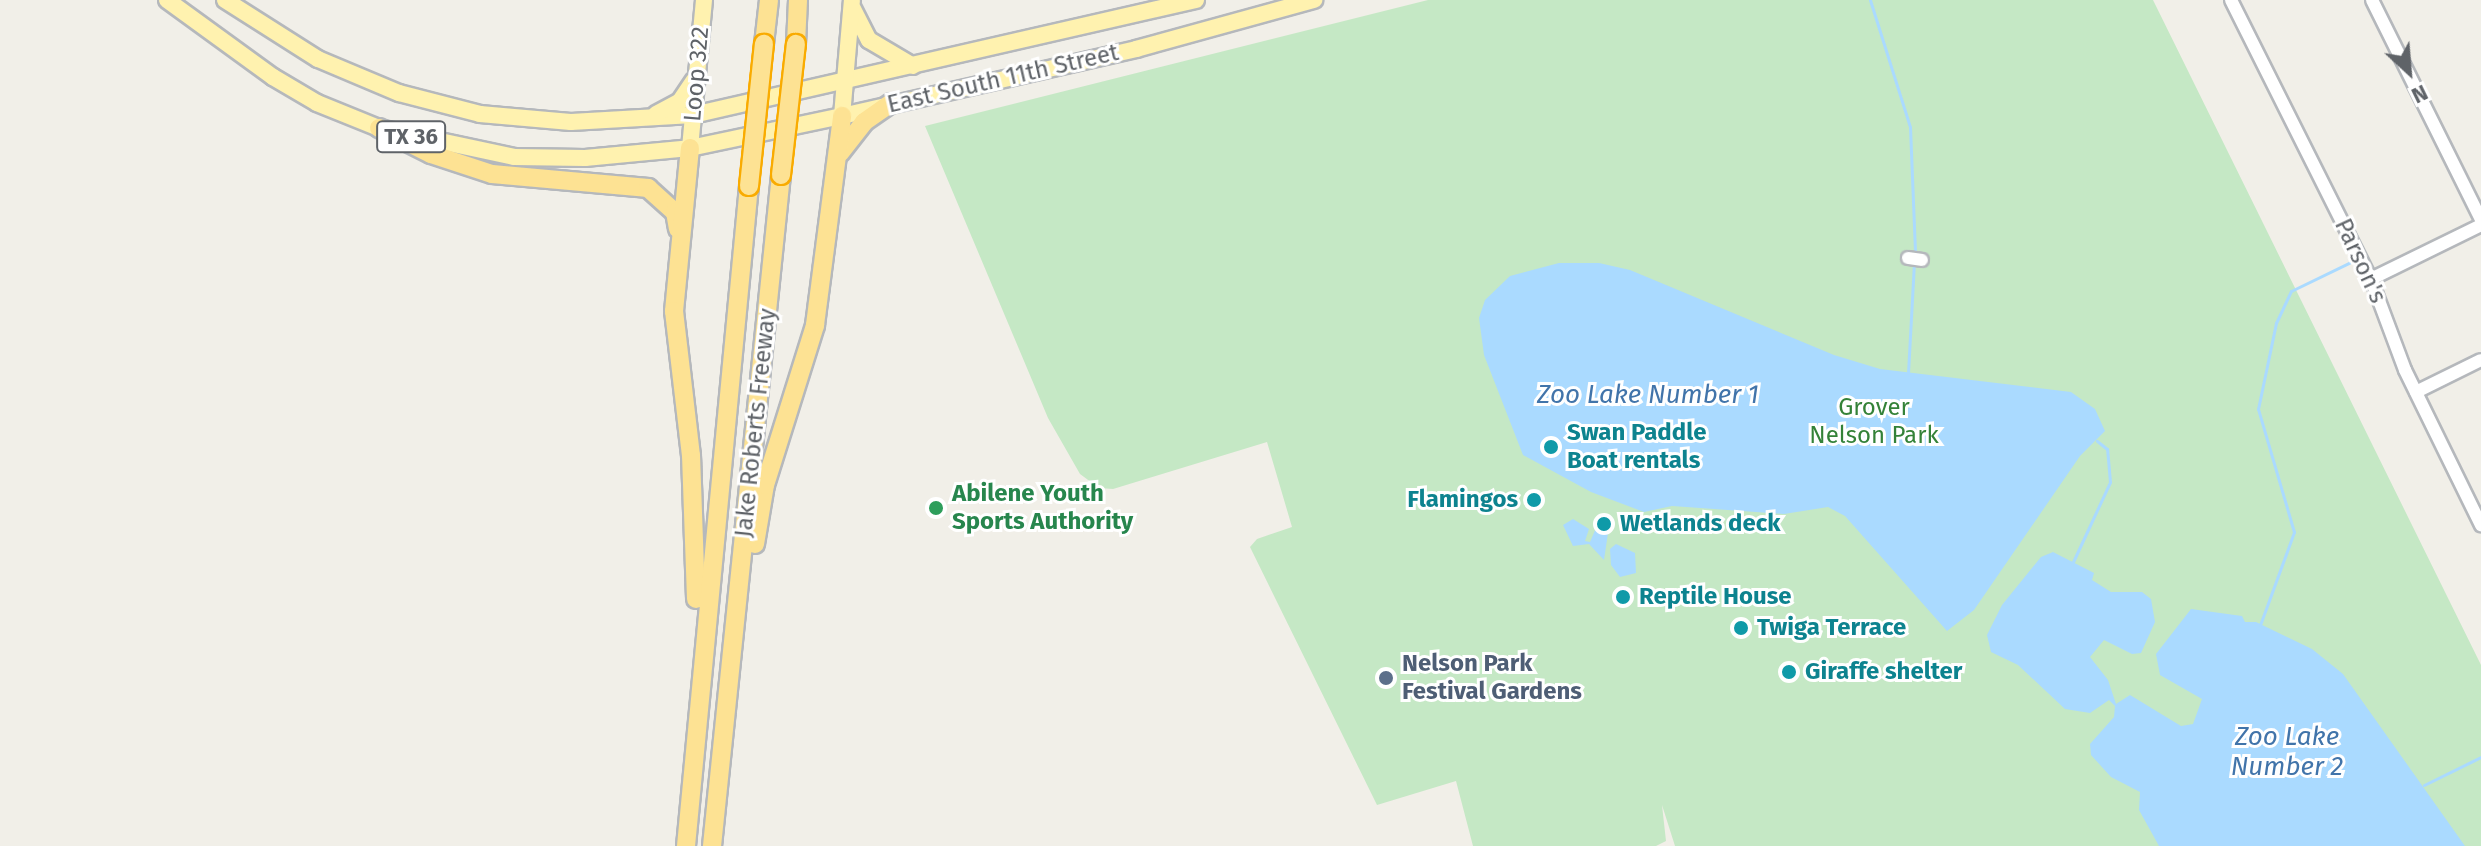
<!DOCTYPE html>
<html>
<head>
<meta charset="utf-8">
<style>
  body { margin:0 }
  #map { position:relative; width:2481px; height:846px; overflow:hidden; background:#f1efe8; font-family:"Fira Sans",sans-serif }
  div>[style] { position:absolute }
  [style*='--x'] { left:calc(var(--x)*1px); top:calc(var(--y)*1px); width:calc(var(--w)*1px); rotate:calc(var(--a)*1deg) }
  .green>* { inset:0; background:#c5e8c5 }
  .water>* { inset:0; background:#aadaff }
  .stream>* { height:3px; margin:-1.5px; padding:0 1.5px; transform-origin:1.5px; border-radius:1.5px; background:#aadaff }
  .roads { filter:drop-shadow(2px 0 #b5b8bc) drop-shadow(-2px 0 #b5b8bc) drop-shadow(0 2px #b5b8bc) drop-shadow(0 -2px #b5b8bc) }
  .minor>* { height:12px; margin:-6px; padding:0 6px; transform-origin:6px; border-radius:6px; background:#fff }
  .major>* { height:16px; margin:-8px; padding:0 8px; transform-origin:8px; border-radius:8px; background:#fff2af }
  .highway>* { height:18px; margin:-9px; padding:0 9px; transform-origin:9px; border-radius:9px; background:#fde293 }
  .bridges { filter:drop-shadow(2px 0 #f9ab00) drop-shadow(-2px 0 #f9ab00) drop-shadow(0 2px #f9ab00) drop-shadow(0 -2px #f9ab00) }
  .highway-bridge>* { height:18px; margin:-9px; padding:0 9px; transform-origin:9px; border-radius:9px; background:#fde293 }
  .dots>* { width:22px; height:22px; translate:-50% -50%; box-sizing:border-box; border:4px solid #fff; border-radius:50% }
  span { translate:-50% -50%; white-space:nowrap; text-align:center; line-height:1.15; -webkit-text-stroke:6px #fff; paint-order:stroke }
  .shield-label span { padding:2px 6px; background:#fff; border:2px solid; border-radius:6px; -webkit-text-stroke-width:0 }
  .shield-label { font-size:22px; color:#5f6368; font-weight:700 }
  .street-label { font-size:24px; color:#5f6368 }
  .park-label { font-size:24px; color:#348238 }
  .culture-label { font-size:24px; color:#0d838f; font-weight:700 }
  .left { translate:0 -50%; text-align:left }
  .right { translate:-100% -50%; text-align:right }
  .leisure-label { font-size:24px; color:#27864d; font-weight:700 }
  .service-label { font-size:24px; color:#4e5e75; font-weight:700 }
  .water-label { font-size:26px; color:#4174aa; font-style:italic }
  .north { position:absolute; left:2369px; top:32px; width:80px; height:80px; -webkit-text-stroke:6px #fff; paint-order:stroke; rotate:154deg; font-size:22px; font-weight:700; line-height:32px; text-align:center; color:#5f6368 }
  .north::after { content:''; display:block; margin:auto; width:28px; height:36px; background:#5f6368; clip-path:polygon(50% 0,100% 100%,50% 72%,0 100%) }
</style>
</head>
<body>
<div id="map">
  <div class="green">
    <div style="clip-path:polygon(1428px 0,2153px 0,2481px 665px,2481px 846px,1675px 846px,1662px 805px,1666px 841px,1656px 846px,1473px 846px,1456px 781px,1377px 805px,1250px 547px,1257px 539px,1292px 527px,1267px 442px,1113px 489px,1099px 488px,1080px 474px,1048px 418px,925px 126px)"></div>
  </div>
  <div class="water">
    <div style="clip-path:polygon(1559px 263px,1599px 263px,1630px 270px,1834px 355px,1880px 369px,2071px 392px,2095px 409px,2105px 431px,2080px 456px,1974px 610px,1947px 631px,1845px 516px,1828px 507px,1784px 514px,1672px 506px,1644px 512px,1591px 492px,1523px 455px,1484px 355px,1479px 318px,1485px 300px,1510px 276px)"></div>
    <div style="clip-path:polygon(1573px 519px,1589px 529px,1585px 541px,1590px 542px,1596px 528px,1608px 533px,1604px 560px,1589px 544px,1573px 546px,1563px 525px)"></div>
    <div style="clip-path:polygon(1616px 544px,1635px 553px,1636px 573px,1620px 577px,1611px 565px,1610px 549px)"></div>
    <div style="clip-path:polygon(2053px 552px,2094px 573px,2092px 580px,2111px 592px,2142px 592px,2151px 599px,2155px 622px,2141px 653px,2132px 654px,2104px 640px,2090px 657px,2108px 680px,2116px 704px,2130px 695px,2181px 726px,2193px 724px,2202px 699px,2160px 675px,2156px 654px,2191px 609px,2242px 616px,2245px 622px,2256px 622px,2312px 649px,2343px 674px,2465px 846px,2159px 846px,2139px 810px,2140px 792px,2111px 777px,2091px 755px,2090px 744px,2114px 717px,2115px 706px,2109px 700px,2090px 713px,2065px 709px,2018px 665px,1991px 652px,1987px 635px,2002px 605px,2041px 557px)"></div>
  </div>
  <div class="stream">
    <div style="--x:1870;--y:0;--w:133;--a:72.5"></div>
    <div style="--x:1910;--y:127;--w:127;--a:87.7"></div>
    <div style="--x:1908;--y:373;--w:112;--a:-86.9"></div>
    <div style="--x:2072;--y:564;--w:90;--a:-65.1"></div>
    <div style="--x:2110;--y:482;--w:33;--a:-95"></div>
    <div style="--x:2107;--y:449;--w:13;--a:-141"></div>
    <div style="--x:2260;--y:625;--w:99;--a:-69.9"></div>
    <div style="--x:2294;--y:532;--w:128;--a:-106.3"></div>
    <div style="--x:2258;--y:409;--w:88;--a:-78.2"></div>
    <div style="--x:2276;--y:323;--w:35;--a:-65"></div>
    <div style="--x:2291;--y:291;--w:69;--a:-25.8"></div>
    <div style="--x:2424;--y:785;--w:64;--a:-26.2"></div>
  </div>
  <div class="roads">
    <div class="minor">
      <div style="--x:2231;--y:0;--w:312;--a:63.4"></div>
      <div style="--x:2371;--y:279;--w:97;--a:69.5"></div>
      <div style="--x:2405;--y:370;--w:173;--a:63.9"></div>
      <div style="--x:2372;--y:0;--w:246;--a:63.6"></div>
      <div style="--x:1908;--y:258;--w:14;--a:8"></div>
      <div style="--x:2371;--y:279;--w:123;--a:-26.1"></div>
      <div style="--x:2416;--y:392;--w:72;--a:-26.2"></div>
    </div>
    <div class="major">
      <div style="--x:167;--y:0;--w:131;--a:36"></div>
      <div style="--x:273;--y:77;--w:51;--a:30.6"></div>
      <div style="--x:317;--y:103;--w:67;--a:22"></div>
      <div style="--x:379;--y:128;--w:138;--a:12.1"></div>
      <div style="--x:514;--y:157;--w:71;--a:0.8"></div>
      <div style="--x:585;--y:158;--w:105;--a:-5.4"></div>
      <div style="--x:690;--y:148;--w:155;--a:-11.9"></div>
      <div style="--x:842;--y:116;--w:302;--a:-12.8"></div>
      <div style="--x:1136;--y:49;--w:185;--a:-15.4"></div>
      <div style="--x:225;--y:0;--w:110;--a:32.4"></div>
      <div style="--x:318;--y:59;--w:88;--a:22.8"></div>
      <div style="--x:399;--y:93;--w:84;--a:14.5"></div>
      <div style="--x:480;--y:114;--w:91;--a:5"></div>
      <div style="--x:571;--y:122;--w:122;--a:-3.3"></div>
      <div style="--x:693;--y:115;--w:516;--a:-12.88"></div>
      <div style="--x:853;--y:9;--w:35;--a:63"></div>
      <div style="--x:869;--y:40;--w:51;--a:30.6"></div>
      <div style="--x:656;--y:114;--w:27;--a:-28"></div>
      <div style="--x:680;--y:101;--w:25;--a:-56"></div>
      <div style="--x:842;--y:116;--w:116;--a:-85.1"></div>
      <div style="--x:690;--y:148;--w:149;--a:-84.6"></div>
    </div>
    <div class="highway">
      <div style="--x:764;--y:44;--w:44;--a:-83.5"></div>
      <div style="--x:796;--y:44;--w:44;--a:-87.4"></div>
      <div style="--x:379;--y:128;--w:58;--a:26.6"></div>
      <div style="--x:431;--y:154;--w:64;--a:18.2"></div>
      <div style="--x:492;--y:174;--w:157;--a:5.1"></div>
      <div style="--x:648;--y:188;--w:36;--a:42"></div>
      <div style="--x:675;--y:212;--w:17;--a:80"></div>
      <div style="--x:690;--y:148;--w:164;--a:95.6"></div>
      <div style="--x:674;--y:311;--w:145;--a:83.3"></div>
      <div style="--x:691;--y:455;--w:144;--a:88"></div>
      <div style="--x:840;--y:153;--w:39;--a:-52"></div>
      <div style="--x:864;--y:122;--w:33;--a:-35"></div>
      <div style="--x:755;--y:544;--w:60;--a:-80.4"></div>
      <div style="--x:765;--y:485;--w:168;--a:-72.6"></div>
      <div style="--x:815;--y:325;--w:211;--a:-82.6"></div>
      <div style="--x:686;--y:846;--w:663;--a:-84.55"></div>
      <div style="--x:712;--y:846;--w:675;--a:-84.13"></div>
    </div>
  </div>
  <div class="bridges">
    <div class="highway-bridge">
      <div style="--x:781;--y:175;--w:132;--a:-83.5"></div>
      <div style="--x:749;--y:186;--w:143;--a:-84"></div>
    </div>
  </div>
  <div class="dots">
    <div style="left:1551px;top:447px;background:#0f9aa8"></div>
    <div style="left:1534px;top:500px;background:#0f9aa8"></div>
    <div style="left:936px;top:508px;background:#2e9e5b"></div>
    <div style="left:1604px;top:524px;background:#0f9aa8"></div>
    <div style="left:1623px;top:597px;background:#0f9aa8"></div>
    <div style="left:1741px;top:628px;background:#0f9aa8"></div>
    <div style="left:1789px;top:672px;background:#0f9aa8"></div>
    <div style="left:1386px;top:678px;background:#5c6f8a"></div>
  </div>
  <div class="shield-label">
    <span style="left:411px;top:137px">TX 36</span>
  </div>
  <div class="street-label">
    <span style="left:697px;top:74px;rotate:-85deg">Loop 322</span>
    <span style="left:1003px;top:79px;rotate:-13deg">East South 11th Street</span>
    <span style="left:2360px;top:261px;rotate:65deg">Parson's</span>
    <span style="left:756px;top:423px;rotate:-84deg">Jake Roberts Freeway</span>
  </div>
  <div class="park-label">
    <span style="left:1874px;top:422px">Grover<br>Nelson Park</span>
  </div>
  <div class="culture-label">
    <span class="left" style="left:1567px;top:447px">Swan Paddle<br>Boat rentals</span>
    <span class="right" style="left:1518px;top:500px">Flamingos</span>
    <span class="left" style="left:1620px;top:524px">Wetlands deck</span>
    <span class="left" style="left:1639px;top:597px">Reptile House</span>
    <span class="left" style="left:1757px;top:628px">Twiga Terrace</span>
    <span class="left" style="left:1805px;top:672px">Giraffe shelter</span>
  </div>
  <div class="leisure-label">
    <span class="left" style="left:952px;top:508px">Abilene Youth<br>Sports Authority</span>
  </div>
  <div class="service-label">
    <span class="left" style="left:1402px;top:678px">Nelson Park<br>Festival Gardens</span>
  </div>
  <div class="water-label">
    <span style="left:1648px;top:395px">Zoo Lake Number 1</span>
    <span style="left:2287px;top:752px">Zoo Lake<br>Number 2</span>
  </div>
  <div class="north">N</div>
</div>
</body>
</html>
